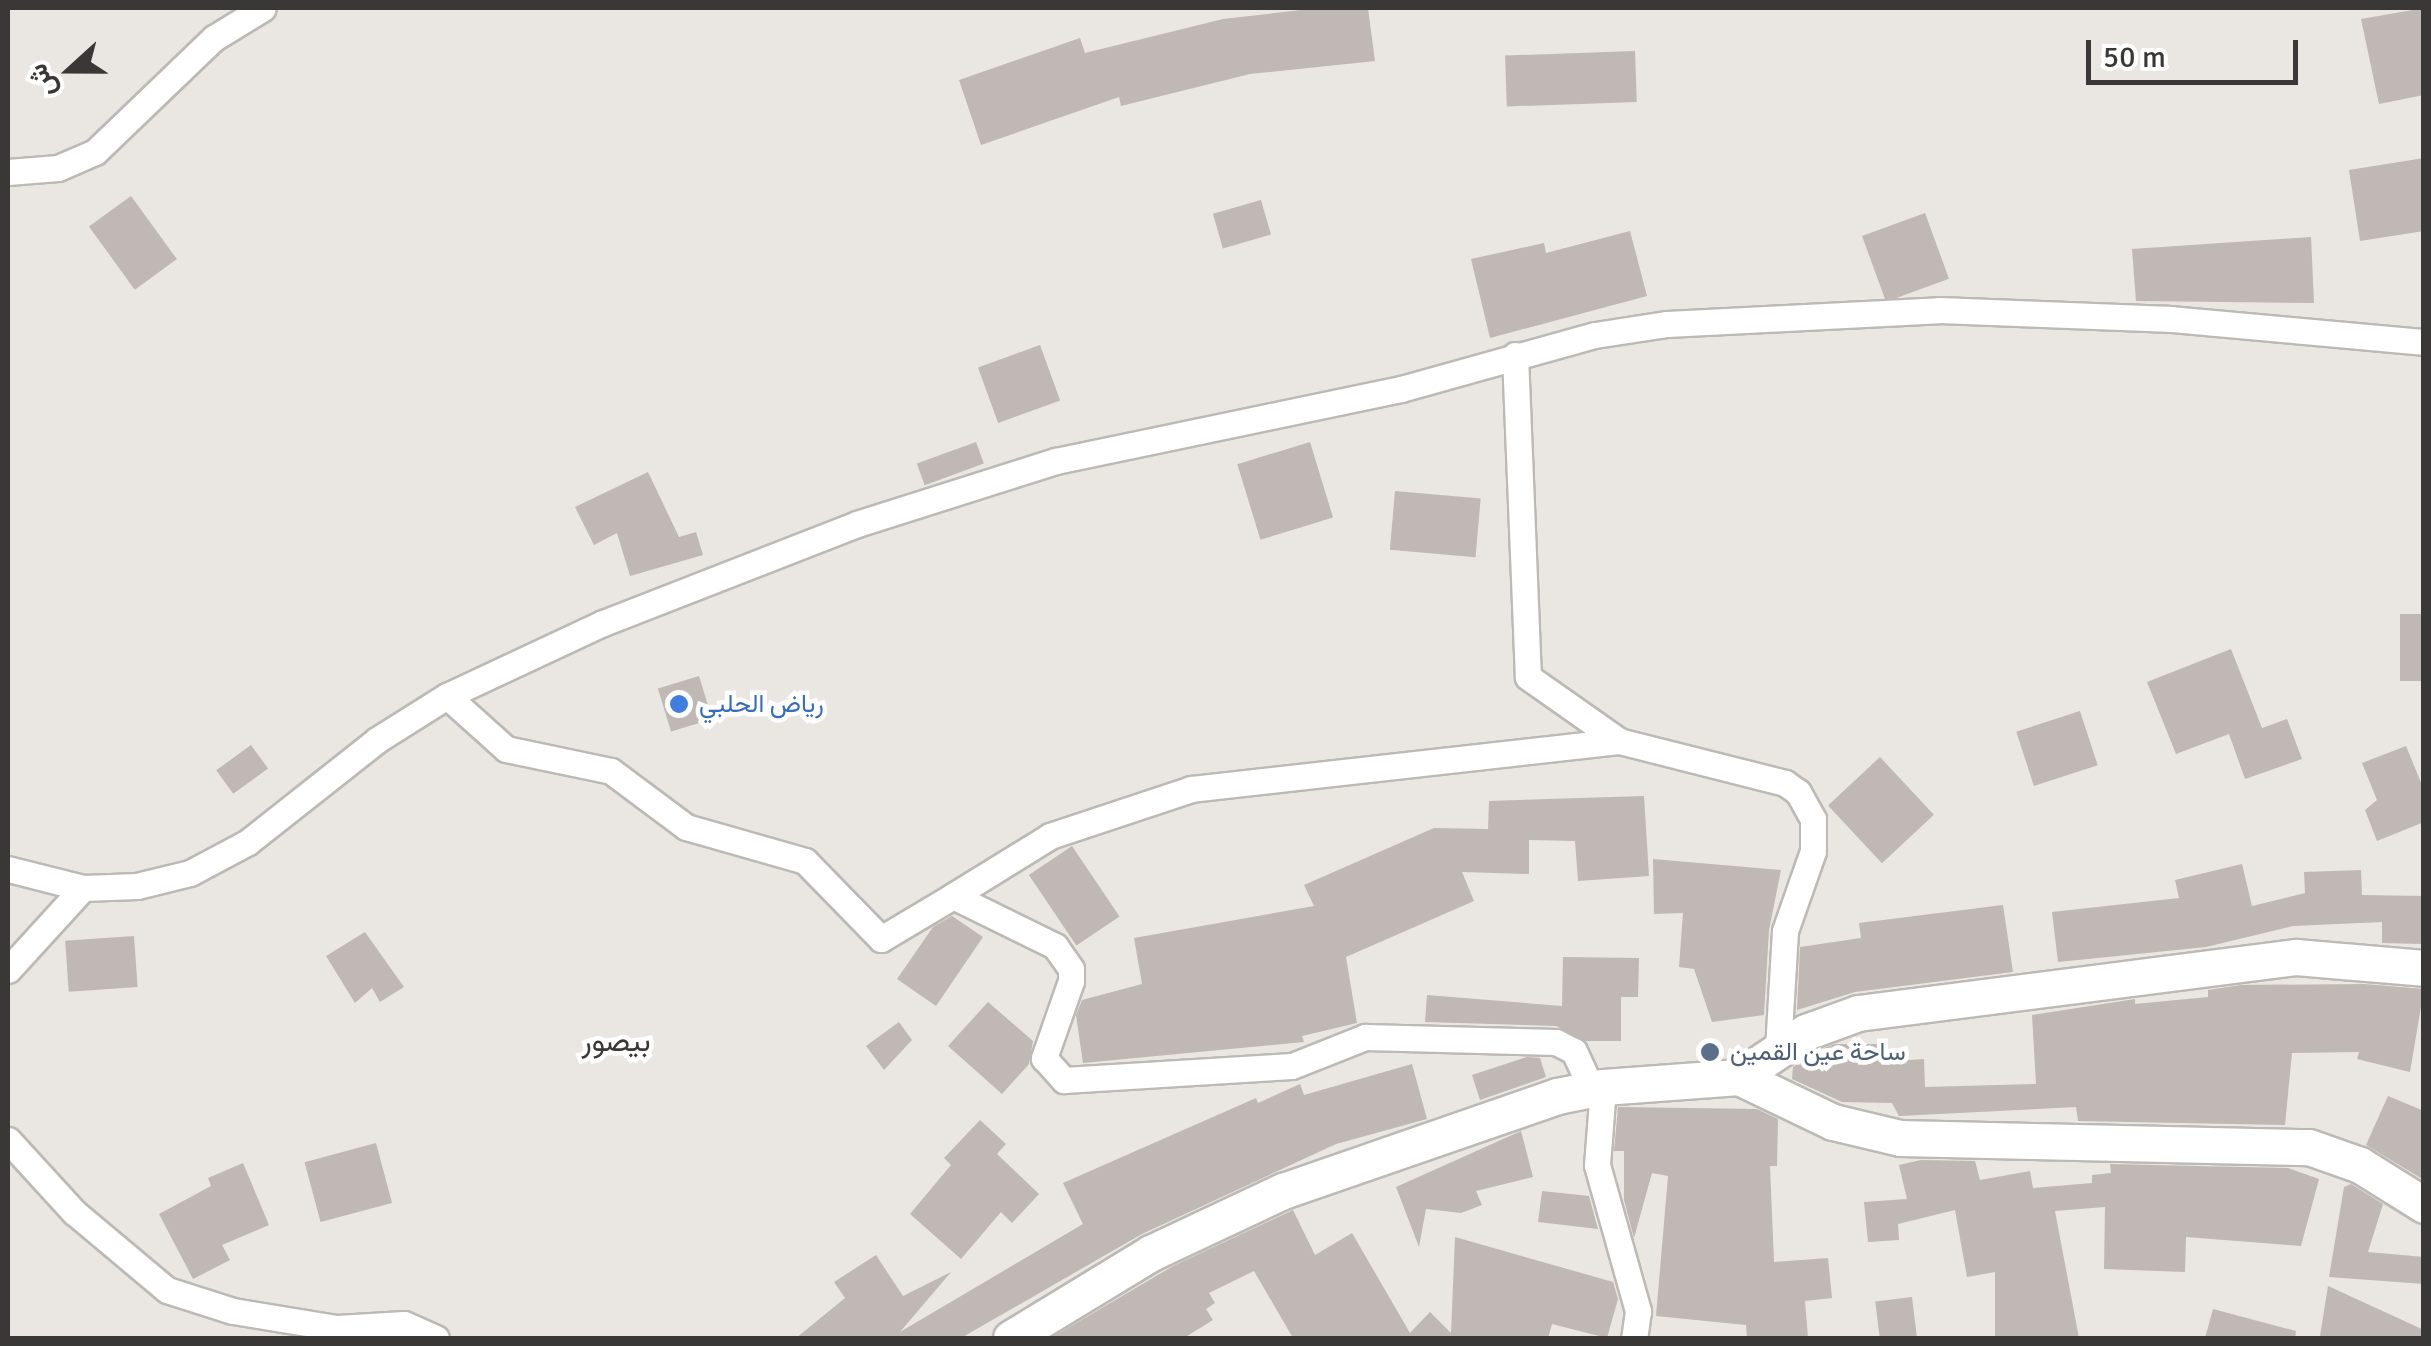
<!DOCTYPE html>
<html>
<head>
<meta charset="utf-8">
<style>
  body { margin:0 }
  #map { position:relative; width:2431px; height:1346px; overflow:hidden; background:#eae6e1; font-family:Signika,Vazirmatn,sans-serif }
  div>[style] { position:absolute }
  [style*='--x'] { left:calc(var(--x)*1px); top:calc(var(--y)*1px); width:calc(var(--w)*1px); rotate:calc(var(--a)*1deg) }
  .building>* { inset:0; background:#bfb8b5; transform-origin:0 0 }
  .roads { filter:drop-shadow(2px 0 #bdb9b4) drop-shadow(-2px 0 #bdb9b4) drop-shadow(0 2px #bdb9b4) drop-shadow(0 -2px #bdb9b4) }
  .street>* { height:25px; margin:-12.5px; padding:0 12.5px; transform-origin:12.5px; border-radius:12.5px; background:#fff }
  .secondary>* { height:35px; margin:-17.5px; padding:0 17.5px; transform-origin:17.5px; border-radius:17.5px; background:#fff }
  .dots>* { width:28px; height:28px; translate:-50% -50%; box-sizing:border-box; border:5px solid #fff; border-radius:50% }
  span { translate:-50% -50%; white-space:nowrap; text-align:center; line-height:1.15; -webkit-text-stroke:9px #fff; paint-order:stroke }
  .shop-label { font-size:25px; color:#366cbe }
  .left { translate:0 -50%; text-align:left }
  .service-label { font-size:25px; color:#4e5e75 }
  .quarter-label { font-size:30px; color:#3a3836 }
  .frame { position:absolute; inset:0; border:10px solid #3a3836; pointer-events:none }
  .north { position:absolute; left:20px; top:20px; width:100px; height:100px; -webkit-text-stroke:8px #fff; paint-order:stroke; rotate:249deg; font-size:28px; font-weight:700; line-height:40px; text-align:center; color:#3a3836 }
  .north::after { content:''; display:block; margin:auto; width:35px; height:45px; background:#3a3836; clip-path:polygon(50% 0,100% 100%,50% 72%,0 100%) }
  .scale { position:absolute; left:2086px; top:40px; width:212px; height:45px; box-sizing:border-box; border:5px solid #3a3836; border-top:0; padding-left:12px; font-size:30px; line-height:35px; white-space:nowrap; color:#3a3836; -webkit-text-stroke:8px #fff; paint-order:stroke }
</style>
</head>
<body>
<div id="map">
  <div class="building">
    <div style="clip-path:polygon(1319px 8px,1368px 8px,1375px 61px,1250px 74px,1121px 106px,1119px 97px,981px 145px,959px 80px,1080px 38px,1085px 53px,1223px 19px)"></div>
    <div style="clip-path:polygon(2424px 8px,2424px 95px,2379px 104px,2361px 19px)"></div>
    <div style="left:1635px;top:51px;width:51px;height:130px;rotate:88deg"></div>
    <div style="clip-path:polygon(2424px 158px,2424px 231px,2360px 241px,2349px 170px)"></div>
    <div style="left:131px;top:196px;width:78px;height:52px;rotate:54deg"></div>
    <div style="left:1261px;top:200px;width:36px;height:50px;rotate:74deg"></div>
    <div style="left:1925px;top:213px;width:70px;height:67px;rotate:70deg"></div>
    <div style="clip-path:polygon(1630px 231px,1647px 296px,1490px 338px,1471px 259px,1544px 243px,1546px 253px)"></div>
    <div style="clip-path:polygon(2311px 237px,2314px 303px,2136px 301px,2132px 249px)"></div>
    <div style="left:1040px;top:345px;width:59px;height:66px;rotate:70deg"></div>
    <div style="left:976px;top:442px;width:23px;height:63px;rotate:70deg"></div>
    <div style="left:1310px;top:442px;width:79px;height:76px;rotate:73deg"></div>
    <div style="clip-path:polygon(648px 472px,679px 537px,696px 532px,703px 555px,630px 576px,617px 533px,594px 545px,575px 507px)"></div>
    <div style="left:1395px;top:491px;width:86px;height:59px;rotate:5deg"></div>
    <div style="left:2400px;top:614px;width:24px;height:67px"></div>
    <div style="clip-path:polygon(2231px 649px,2262px 728px,2287px 719px,2302px 759px,2245px 779px,2229px 734px,2176px 754px,2147px 682px)"></div>
    <div style="left:699px;top:676px;width:45px;height:43px;rotate:73deg"></div>
    <div style="left:2080px;top:711px;width:57px;height:67px;rotate:72deg"></div>
    <div style="left:251px;top:745px;width:29px;height:43px;rotate:54deg"></div>
    <div style="clip-path:polygon(2406px 746px,2424px 790px,2424px 822px,2377px 841px,2365px 810px,2377px 800px,2362px 763px)"></div>
    <div style="left:1880px;top:757px;width:79px;height:71px;rotate:47deg"></div>
    <div style="clip-path:polygon(1644px 796px,1649px 876px,1578px 881px,1575px 841px,1529px 840px,1529px 874px,1462px 872px,1474px 901px,1346px 957px,1357px 1023px,1302px 1036px,1304px 1042px,1083px 1063px,1076px 1015px,1082px 1000px,1142px 984px,1134px 938px,1314px 906px,1304px 885px,1434px 828px,1488px 829px,1489px 801px)"></div>
    <div style="left:1072px;top:846px;width:85px;height:52px;rotate:56deg"></div>
    <div style="clip-path:polygon(1653px 859px,1781px 870px,1769px 930px,1764px 1015px,1712px 1022px,1694px 969px,1679px 967px,1683px 913px,1654px 914px)"></div>
    <div style="clip-path:polygon(2242px 864px,2252px 906px,2305px 893px,2304px 872px,2361px 870px,2362px 895px,2424px 896px,2424px 944px,2382px 943px,2382px 922px,2293px 926px,2206px 947px,2058px 962px,2052px 912px,2179px 898px,2175px 880px)"></div>
    <div style="clip-path:polygon(2003px 905px,2013px 972px,1855px 992px,1797px 1010px,1800px 947px,1861px 938px,1859px 923px)"></div>
    <div style="clip-path:polygon(952px 916px,983px 937px,936px 1006px,897px 979px,933px 927px)"></div>
    <div style="clip-path:polygon(365px 932px,404px 987px,380px 1002px,372px 988px,355px 1003px,326px 956px)"></div>
    <div style="left:134px;top:936px;width:51px;height:69px;rotate:86deg"></div>
    <div style="clip-path:polygon(1563px 957px,1639px 958px,1638px 997px,1621px 997px,1621px 1041px,1586px 1041px,1556px 1026px,1425px 1022px,1427px 995px,1562px 1006px)"></div>
    <div style="clip-path:polygon(2365px 984px,2424px 989px,2410px 1072px,2357px 1059px,2359px 1052px,2292px 1053px,2285px 1125px,2078px 1121px,2076px 1107px,1899px 1116px,1892px 1103px,1842px 1102px,1792px 1079px,1793px 1067px,1816px 1051px,1835px 1044px,1883px 1044px,1882px 1062px,1924px 1059px,1925px 1087px,2036px 1084px,2032px 1015px,2135px 999px,2135px 1004px,2208px 997px,2208px 990px,2241px 985px)"></div>
    <div style="clip-path:polygon(988px 1002px,1033px 1041px,1029px 1064px,1002px 1094px,948px 1046px)"></div>
    <div style="clip-path:polygon(899px 1022px,912px 1040px,884px 1070px,866px 1046px)"></div>
    <div style="clip-path:polygon(1527px 1057px,1540px 1058px,1546px 1077px,1480px 1100px,1472px 1075px)"></div>
    <div style="clip-path:polygon(1412px 1064px,1427px 1119px,1336px 1144px,1142px 1234px,961px 1338px,796px 1338px,845px 1298px,834px 1282px,876px 1255px,903px 1296px,951px 1272px,900px 1332px,1083px 1224px,1063px 1183px,1256px 1098px,1258px 1103px,1300px 1084px,1304px 1095px)"></div>
    <div style="clip-path:polygon(2388px 1096px,2424px 1111px,2424px 1180px,2366px 1145px)"></div>
    <div style="clip-path:polygon(1618px 1107px,1757px 1109px,1778px 1119px,1777px 1166px,1770px 1166px,1774px 1262px,1828px 1258px,1832px 1298px,1805px 1301px,1808px 1338px,1747px 1338px,1746px 1325px,1656px 1316px,1668px 1176px,1652px 1173px,1634px 1238px,1624px 1200px,1624px 1151px,1614px 1151px)"></div>
    <div style="clip-path:polygon(980px 1120px,1006px 1144px,997px 1154px,1039px 1194px,1012px 1223px,1001px 1212px,961px 1259px,910px 1214px,951px 1165px,944px 1158px)"></div>
    <div style="clip-path:polygon(1521px 1131px,1533px 1177px,1476px 1191px,1482px 1205px,1461px 1213px,1426px 1209px,1419px 1247px,1396px 1187px)"></div>
    <div style="left:376px;top:1143px;width:62px;height:74px;rotate:75deg"></div>
    <div style="clip-path:polygon(1921px 1160px,1975px 1161px,1980px 1180px,2030px 1171px,2033px 1188px,2092px 1183px,2092px 1175px,2111px 1173px,2110px 1164px,2288px 1168px,2319px 1179px,2301px 1246px,2186px 1237px,2185px 1272px,2104px 1269px,2105px 1207px,2055px 1211px,2079px 1338px,1995px 1338px,1995px 1272px,1967px 1277px,1955px 1210px,1898px 1224px,1899px 1240px,1868px 1242px,1864px 1202px,1907px 1199px,1899px 1165px)"></div>
    <div style="clip-path:polygon(243px 1163px,269px 1225px,222px 1245px,230px 1260px,193px 1279px,159px 1214px,211px 1186px,208px 1178px)"></div>
    <div style="clip-path:polygon(2351px 1184px,2383px 1204px,2368px 1252px,2424px 1257px,2424px 1284px,2329px 1277px,2344px 1187px)"></div>
    <div style="clip-path:polygon(1542px 1191px,1589px 1196px,1598px 1229px,1538px 1222px)"></div>
    <div style="clip-path:polygon(1293px 1210px,1315px 1255px,1352px 1233px,1410px 1333px,1430px 1312px,1451px 1333px,1455px 1237px,1613px 1282px,1618px 1299px,1607px 1338px,1552px 1324px,1548px 1338px,1293px 1338px,1254px 1271px,1209px 1293px,1215px 1303px,1206px 1309px,1213px 1320px,1184px 1338px,1051px 1338px,1173px 1266px)"></div>
    <div style="clip-path:polygon(2328px 1286px,2424px 1330px,2424px 1338px,2320px 1336px)"></div>
    <div style="left:1912px;top:1297px;width:41px;height:37px;rotate:83deg"></div>
    <div style="clip-path:polygon(2213px 1309px,2296px 1331px,2295px 1338px,2205px 1338px)"></div>
  </div>
  <div class="roads">
    <div class="street">
      <div style="--x:8;--y:172;--w:50;--a:-4.6"></div>
      <div style="--x:58;--y:168;--w:40;--a:-23.4"></div>
      <div style="--x:95;--y:152;--w:165;--a:-43.8"></div>
      <div style="--x:214;--y:38;--w:57;--a:-31.5"></div>
      <div style="--x:1515;--y:355;--w:322;--a:87.7"></div>
      <div style="--x:1528;--y:677;--w:111;--a:35.1"></div>
      <div style="--x:1619;--y:741;--w:171;--a:14.2"></div>
      <div style="--x:1785;--y:783;--w:16;--a:35"></div>
      <div style="--x:1798;--y:792;--w:31;--a:61"></div>
      <div style="--x:1813;--y:819;--w:32;--a:90"></div>
      <div style="--x:1813;--y:851;--w:85;--a:109.3"></div>
      <div style="--x:1785;--y:931;--w:118;--a:93.4"></div>
      <div style="--x:447;--y:696;--w:79;--a:41.9"></div>
      <div style="--x:506;--y:749;--w:107;--a:11.8"></div>
      <div style="--x:611;--y:771;--w:94;--a:36.7"></div>
      <div style="--x:686;--y:827;--w:124;--a:15.9"></div>
      <div style="--x:805;--y:861;--w:109;--a:45.7"></div>
      <div style="--x:881;--y:939;--w:84;--a:-30.8"></div>
      <div style="--x:953;--y:896;--w:114;--a:26.1"></div>
      <div style="--x:1055;--y:946;--w:28;--a:55"></div>
      <div style="--x:1071;--y:969;--w:12;--a:90"></div>
      <div style="--x:1071;--y:981;--w:82;--a:109.3"></div>
      <div style="--x:1044;--y:1058;--w:30;--a:48"></div>
      <div style="--x:1064;--y:1080;--w:228;--a:-3.5"></div>
      <div style="--x:1292;--y:1066;--w:79;--a:-21.7"></div>
      <div style="--x:1365;--y:1037;--w:191;--a:1.5"></div>
      <div style="--x:1556;--y:1042;--w:20;--a:27"></div>
      <div style="--x:1574;--y:1051;--w:41;--a:65.3"></div>
      <div style="--x:8;--y:869;--w:77;--a:14.2"></div>
      <div style="--x:83;--y:888;--w:54;--a:-2.1"></div>
      <div style="--x:137;--y:886;--w:55;--a:-13.8"></div>
      <div style="--x:190;--y:873;--w:66;--a:-28.1"></div>
      <div style="--x:248;--y:842;--w:164;--a:-38.3"></div>
      <div style="--x:377;--y:740;--w:83;--a:-32.2"></div>
      <div style="--x:447;--y:696;--w:172;--a:-25.1"></div>
      <div style="--x:603;--y:623;--w:273;--a:-21.3"></div>
      <div style="--x:857;--y:524;--w:209;--a:-17.6"></div>
      <div style="--x:1056;--y:461;--w:352;--a:-11.8"></div>
      <div style="--x:1401;--y:389;--w:201;--a:-15.6"></div>
      <div style="--x:1595;--y:335;--w:73;--a:-8.7"></div>
      <div style="--x:1667;--y:324;--w:272;--a:-2.9"></div>
      <div style="--x:1939;--y:310;--w:232;--a:2.2"></div>
      <div style="--x:2171;--y:319;--w:254;--a:5.2"></div>
      <div style="--x:953;--y:896;--w:114;--a:-31.7"></div>
      <div style="--x:1050;--y:836;--w:149;--a:-18.4"></div>
      <div style="--x:1191;--y:789;--w:431;--a:-6.4"></div>
      <div style="--x:8;--y:970;--w:111;--a:-47.6"></div>
      <div style="--x:1603;--y:1087;--w:78;--a:94.4"></div>
      <div style="--x:1597;--y:1165;--w:152;--a:74.3"></div>
      <div style="--x:1638;--y:1311;--w:27;--a:98"></div>
      <div style="--x:8;--y:1140;--w:98;--a:47.5"></div>
      <div style="--x:74;--y:1212;--w:121;--a:40"></div>
      <div style="--x:167;--y:1290;--w:69;--a:17.7"></div>
      <div style="--x:233;--y:1311;--w:105;--a:9.3"></div>
      <div style="--x:337;--y:1328;--w:67;--a:-3.4"></div>
      <div style="--x:404;--y:1324;--w:35;--a:24"></div>
    </div>
    <div class="secondary">
      <div style="--x:1739;--y:1077;--w:81;--a:-33.9"></div>
      <div style="--x:1806;--y:1032;--w:55;--a:-20.1"></div>
      <div style="--x:1858;--y:1013;--w:442;--a:-7.3"></div>
      <div style="--x:2296;--y:957;--w:128;--a:4.9"></div>
      <div style="--x:1011;--y:1338;--w:164;--a:-31.3"></div>
      <div style="--x:1151;--y:1253;--w:146;--a:-25.2"></div>
      <div style="--x:1283;--y:1191;--w:290;--a:-19.1"></div>
      <div style="--x:1557;--y:1096;--w:47;--a:-11.1"></div>
      <div style="--x:1603;--y:1087;--w:136;--a:-4.2"></div>
      <div style="--x:1739;--y:1077;--w:104;--a:25.6"></div>
      <div style="--x:1833;--y:1122;--w:69;--a:13.4"></div>
      <div style="--x:1900;--y:1138;--w:409;--a:1.3"></div>
      <div style="--x:2309;--y:1147;--w:54;--a:19.4"></div>
      <div style="--x:2360;--y:1165;--w:75;--a:32"></div>
    </div>
  </div>
  <div class="dots">
    <div style="left:679px;top:704px;background:#3f7fe0"></div>
    <div style="left:1710px;top:1052px;background:#5c6f8a"></div>
  </div>
  <div class="shop-label">
    <span class="left" style="left:699px;top:704px">رياض الحلبي</span>
  </div>
  <div class="service-label">
    <span class="left" style="left:1730px;top:1052px">ساحة عين القمين</span>
  </div>
  <div class="quarter-label">
    <span style="left:616px;top:1042px">بيصور</span>
  </div>
  <div class="frame"></div>
  <div class="north">ش</div>
  <div class="scale">50 m</div>
</div>
</body>
</html>
